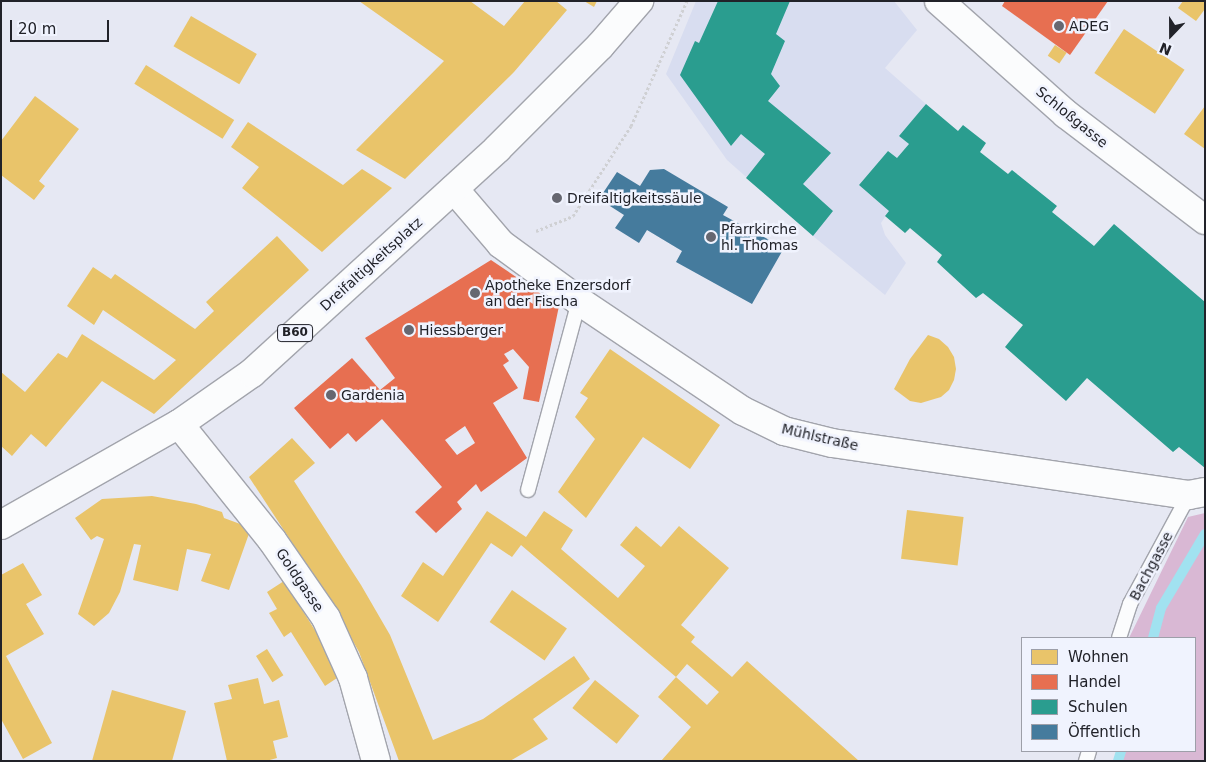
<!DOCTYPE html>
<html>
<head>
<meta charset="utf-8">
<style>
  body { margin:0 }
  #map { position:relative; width:1206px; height:762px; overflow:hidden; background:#e6e8f3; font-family:"DejaVu Sans",sans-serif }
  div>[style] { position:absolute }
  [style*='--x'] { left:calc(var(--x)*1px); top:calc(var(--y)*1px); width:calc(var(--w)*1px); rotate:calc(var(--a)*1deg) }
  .built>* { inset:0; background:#d8ddf0 }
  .forest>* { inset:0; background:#d9b8d4 }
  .homes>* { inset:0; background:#e9c46a; transform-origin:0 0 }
  .shops>* { inset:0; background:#e76f51 }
  .schools>* { inset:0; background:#2a9d8f }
  .public>* { inset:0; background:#457b9d }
  .stream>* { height:10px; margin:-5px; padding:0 5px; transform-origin:5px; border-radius:5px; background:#a1e2f0 }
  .path>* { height:3px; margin-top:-1.5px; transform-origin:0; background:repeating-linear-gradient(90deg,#cfd0d3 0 2.5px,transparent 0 5px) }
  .roads { filter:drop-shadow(1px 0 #a2a4ac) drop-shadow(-1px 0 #a2a4ac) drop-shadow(0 1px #a2a4ac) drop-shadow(0 -1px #a2a4ac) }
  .lane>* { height:14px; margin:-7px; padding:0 7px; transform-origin:7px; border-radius:7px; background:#fbfcfd }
  .street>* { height:28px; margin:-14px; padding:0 14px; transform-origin:14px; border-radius:14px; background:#fbfcfd }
  .secondary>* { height:28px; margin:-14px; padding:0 14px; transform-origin:14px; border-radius:14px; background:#fbfcfd }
  .primary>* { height:28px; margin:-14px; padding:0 14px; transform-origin:14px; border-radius:14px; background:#fbfcfd }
  .dots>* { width:14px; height:14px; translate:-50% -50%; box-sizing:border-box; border:2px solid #f0f3fe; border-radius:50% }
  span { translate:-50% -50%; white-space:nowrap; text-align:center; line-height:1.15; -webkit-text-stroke:5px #f0f3fe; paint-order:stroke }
  .shield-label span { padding:1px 4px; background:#f0f3fe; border:1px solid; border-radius:4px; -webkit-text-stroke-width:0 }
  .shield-label { font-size:12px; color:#212229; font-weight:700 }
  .poi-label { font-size:14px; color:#212229 }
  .left { translate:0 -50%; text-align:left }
  .street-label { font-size:14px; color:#212229 }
  .frame { position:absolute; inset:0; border:2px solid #212229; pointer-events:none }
  .legend { position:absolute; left:1021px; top:637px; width:175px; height:115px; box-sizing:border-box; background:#f0f3fe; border:1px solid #9d9fa9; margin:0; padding:6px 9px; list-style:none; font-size:15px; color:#212229 }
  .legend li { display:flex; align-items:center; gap:10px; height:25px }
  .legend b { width:25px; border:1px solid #9d9fa9 }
  .north { position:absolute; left:1146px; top:10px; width:50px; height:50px; -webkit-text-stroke:4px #f0f3fe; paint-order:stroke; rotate:202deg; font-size:14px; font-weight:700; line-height:20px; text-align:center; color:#212229 }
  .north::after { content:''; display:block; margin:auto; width:18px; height:22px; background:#212229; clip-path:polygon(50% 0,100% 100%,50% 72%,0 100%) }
  .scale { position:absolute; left:10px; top:20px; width:99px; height:22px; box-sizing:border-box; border:2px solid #212229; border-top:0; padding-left:6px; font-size:15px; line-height:18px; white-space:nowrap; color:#212229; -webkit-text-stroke:4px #f0f3fe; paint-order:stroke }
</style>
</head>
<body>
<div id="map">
  <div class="built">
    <div style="clip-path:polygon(696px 1px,894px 1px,917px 30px,885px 68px,926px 104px,899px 136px,909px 144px,897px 158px,888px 151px,859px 185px,889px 211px,881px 223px,885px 235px,906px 263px,885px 295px,813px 236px,727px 160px,666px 74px)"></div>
  </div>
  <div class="forest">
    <div style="clip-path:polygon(1205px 513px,1205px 761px,1116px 761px,1116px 751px,1195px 751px,1195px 638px,1129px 638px,1188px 517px)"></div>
  </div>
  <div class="homes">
    <div style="clip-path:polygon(359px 1px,470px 1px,504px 26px,525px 1px,556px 1px,567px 10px,514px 72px,405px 179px,356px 150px,444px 61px)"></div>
    <div style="clip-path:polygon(584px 1px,597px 1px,594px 7px)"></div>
    <div style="clip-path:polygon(1183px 1px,1205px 1px,1205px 9px,1196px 21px,1178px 8px)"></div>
    <div style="left:191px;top:16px;width:76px;height:35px;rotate:30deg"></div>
    <div style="left:1124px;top:29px;width:73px;height:53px;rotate:34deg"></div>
    <div style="left:1055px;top:45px;width:14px;height:13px;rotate:34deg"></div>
    <div style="left:146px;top:65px;width:104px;height:22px;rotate:32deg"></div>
    <div style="clip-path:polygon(35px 96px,79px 129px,39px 181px,45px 186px,34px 200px,1px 175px,1px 141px)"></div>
    <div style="clip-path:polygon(1205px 106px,1205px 149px,1184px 134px)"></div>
    <div style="clip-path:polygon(248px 122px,343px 185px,362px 169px,392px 188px,322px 252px,242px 188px,259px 167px,231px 147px)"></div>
    <div style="clip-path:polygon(277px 236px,309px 270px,154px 414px,102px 381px,46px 447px,31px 434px,12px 456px,1px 446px,1px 372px,25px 392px,58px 353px,67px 358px,82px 334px,154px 380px,176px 360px,103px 310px,94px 325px,67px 306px,93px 267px,111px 279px,115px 274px,195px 329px,214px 311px,206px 302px)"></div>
    <div style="clip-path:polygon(928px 335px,939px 339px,948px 347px,954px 357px,956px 369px,954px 380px,949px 390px,941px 397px,921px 403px,910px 401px,894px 389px,910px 359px)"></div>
    <div style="clip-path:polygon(610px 349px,720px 425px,690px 469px,643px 437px,586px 518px,558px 492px,595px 439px,575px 417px,588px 398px,580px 393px)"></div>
    <div style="clip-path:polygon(292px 438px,315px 463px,294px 481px,361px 585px,390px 635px,433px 740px,483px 719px,574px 656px,590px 679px,533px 719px,548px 739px,510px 761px,399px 761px,359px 652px,331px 602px,249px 477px)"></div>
    <div style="clip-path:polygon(152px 496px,196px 504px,222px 512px,224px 518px,251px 528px,229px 590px,201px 581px,211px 554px,187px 549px,178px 591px,133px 580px,141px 545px,134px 544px,120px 592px,109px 613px,94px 626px,78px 614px,104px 539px,97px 536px,91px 540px,75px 518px,102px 499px)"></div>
    <div style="left:907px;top:510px;width:57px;height:49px;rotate:7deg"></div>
    <div style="clip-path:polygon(evenodd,487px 511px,526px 537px,544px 511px,573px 530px,561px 549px,618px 598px,645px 566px,620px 545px,636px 526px,661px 547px,679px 526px,729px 568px,681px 625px,695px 637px,691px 642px,732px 677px,747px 661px,859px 761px,661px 761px,691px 727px,658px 697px,676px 677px,521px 545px,512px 557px,491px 543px,438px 622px,401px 596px,423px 562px,443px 576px,487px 511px,687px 664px,719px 692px,707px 705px,676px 677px,687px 664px)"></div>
    <div style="clip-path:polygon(23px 563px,42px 595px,26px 604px,44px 634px,6px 656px,52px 743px,23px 759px,1px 719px,1px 575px)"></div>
    <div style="clip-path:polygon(284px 581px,333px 659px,337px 678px,325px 686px,291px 632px,284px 637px,269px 613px,277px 609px,267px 592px)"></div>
    <div style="left:512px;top:590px;width:67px;height:39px;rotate:35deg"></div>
    <div style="left:267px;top:649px;width:31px;height:13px;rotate:58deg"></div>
    <div style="clip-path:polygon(258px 678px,264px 704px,279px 700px,288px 737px,273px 741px,277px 758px,266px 761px,227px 761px,214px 703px,232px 699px,228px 685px)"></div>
    <div style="left:595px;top:680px;width:57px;height:36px;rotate:39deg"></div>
    <div style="clip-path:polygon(112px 690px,186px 711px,172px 761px,92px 761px)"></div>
  </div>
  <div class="shops">
    <div style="clip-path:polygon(1005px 1px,1108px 1px,1070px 55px,1002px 6px)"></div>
    <div style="clip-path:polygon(evenodd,491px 260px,559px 306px,539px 402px,523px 399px,529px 367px,513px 349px,504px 354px,509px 361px,503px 365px,518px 388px,493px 403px,527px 458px,481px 492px,476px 484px,457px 502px,462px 509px,436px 533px,415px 512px,442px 487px,382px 419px,356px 442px,348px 433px,330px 449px,294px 408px,352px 358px,380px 390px,395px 378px,365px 338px,491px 260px,465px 426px,475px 443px,457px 455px,445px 440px,465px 426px)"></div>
  </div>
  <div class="schools">
    <div style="clip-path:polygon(718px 1px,790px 1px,776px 34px,785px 41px,771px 74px,780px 86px,768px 101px,831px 153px,803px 184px,833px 211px,813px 236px,746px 178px,765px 154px,741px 134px,731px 146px,680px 75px,695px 41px,699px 43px)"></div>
    <div style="clip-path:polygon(926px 104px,958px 131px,963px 125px,986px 143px,980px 152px,1008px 174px,1012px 170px,1057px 206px,1052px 212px,1094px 246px,1114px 224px,1205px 302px,1205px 468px,1179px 447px,1173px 452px,1087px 378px,1066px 401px,1005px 347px,1023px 325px,983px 293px,976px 298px,937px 262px,942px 255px,910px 228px,905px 233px,885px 216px,889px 211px,859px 185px,888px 151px,897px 158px,909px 144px,899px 136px)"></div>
  </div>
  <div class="public">
    <div style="clip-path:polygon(664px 169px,728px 207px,723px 215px,784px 248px,752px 304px,676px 262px,682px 251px,647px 230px,639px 243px,615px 228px,624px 215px,599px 199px,617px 172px,640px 186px,650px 170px)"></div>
  </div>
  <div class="stream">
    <div style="--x:1153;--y:638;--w:31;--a:-75"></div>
    <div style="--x:1161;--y:608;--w:86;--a:-59.3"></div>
    <div style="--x:1118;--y:761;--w:10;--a:-73"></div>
  </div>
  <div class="path">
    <div style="--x:536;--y:231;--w:40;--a:-22"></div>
    <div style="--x:573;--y:216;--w:107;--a:-57.2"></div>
    <div style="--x:631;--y:126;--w:137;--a:-65.9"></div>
  </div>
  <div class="roads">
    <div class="lane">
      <div style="--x:528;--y:490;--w:196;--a:-74.9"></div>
      <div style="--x:1119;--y:638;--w:36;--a:-72"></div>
      <div style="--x:1130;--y:604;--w:124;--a:-61.6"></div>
      <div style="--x:1086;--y:761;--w:10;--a:-73"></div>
    </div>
    <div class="street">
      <div style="--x:454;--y:189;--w:72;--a:49.5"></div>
      <div style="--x:501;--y:244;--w:97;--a:36.2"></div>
      <div style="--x:579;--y:301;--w:197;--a:33.9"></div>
      <div style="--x:743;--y:411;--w:46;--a:26"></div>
      <div style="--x:784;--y:431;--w:49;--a:14"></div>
      <div style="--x:832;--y:443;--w:361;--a:8.3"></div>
      <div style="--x:1189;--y:495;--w:16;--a:-11"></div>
      <div style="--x:179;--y:424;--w:149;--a:51.3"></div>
      <div style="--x:272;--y:540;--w:95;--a:55.3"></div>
      <div style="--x:326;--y:618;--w:66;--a:65.8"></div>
      <div style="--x:353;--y:678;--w:86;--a:74.5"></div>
    </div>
    <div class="secondary">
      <div style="--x:939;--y:1;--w:170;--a:41.7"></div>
      <div style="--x:1066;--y:114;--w:175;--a:37.3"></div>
    </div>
    <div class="primary">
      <div style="--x:1;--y:525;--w:205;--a:-29.6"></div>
      <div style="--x:179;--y:424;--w:89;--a:-34.9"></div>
      <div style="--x:252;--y:373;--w:332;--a:-42.4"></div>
      <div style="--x:497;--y:149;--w:146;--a:-45"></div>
      <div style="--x:600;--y:46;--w:60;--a:-49.1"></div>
    </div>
  </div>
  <div class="dots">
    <div style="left:1059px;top:26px;background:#666770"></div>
    <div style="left:557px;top:198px;background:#666770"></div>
    <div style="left:711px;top:237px;background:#666770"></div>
    <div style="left:475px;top:293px;background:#666770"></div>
    <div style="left:409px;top:330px;background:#666770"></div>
    <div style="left:331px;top:395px;background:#666770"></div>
  </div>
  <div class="shield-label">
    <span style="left:295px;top:333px">B60</span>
  </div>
  <div class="poi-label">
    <span class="left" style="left:1069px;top:26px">ADEG</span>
    <span class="left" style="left:567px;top:198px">Dreifaltigkeitssäule</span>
    <span class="left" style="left:721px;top:237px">Pfarrkirche<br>hl. Thomas</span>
    <span class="left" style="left:485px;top:293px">Apotheke Enzersdorf<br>an der Fischa</span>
    <span class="left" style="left:419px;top:330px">Hiessberger</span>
    <span class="left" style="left:341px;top:395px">Gardenia</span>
  </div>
  <div class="street-label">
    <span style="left:1072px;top:117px;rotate:39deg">Schloßgasse</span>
    <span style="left:371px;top:264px;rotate:-42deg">Dreifaltigkeitsplatz</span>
    <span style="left:820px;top:437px;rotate:13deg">Mühlstraße</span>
    <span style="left:1151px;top:566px;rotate:-62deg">Bachgasse</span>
    <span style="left:300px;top:580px;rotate:56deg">Goldgasse</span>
  </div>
  <div class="frame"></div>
  <ul class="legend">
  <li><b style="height:14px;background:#e9c46a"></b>Wohnen</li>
  <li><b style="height:14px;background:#e76f51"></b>Handel</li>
  <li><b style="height:14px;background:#2a9d8f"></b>Schulen</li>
  <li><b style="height:14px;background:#457b9d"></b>Öffentlich</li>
  </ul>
  <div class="north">N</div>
  <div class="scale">20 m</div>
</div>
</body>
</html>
